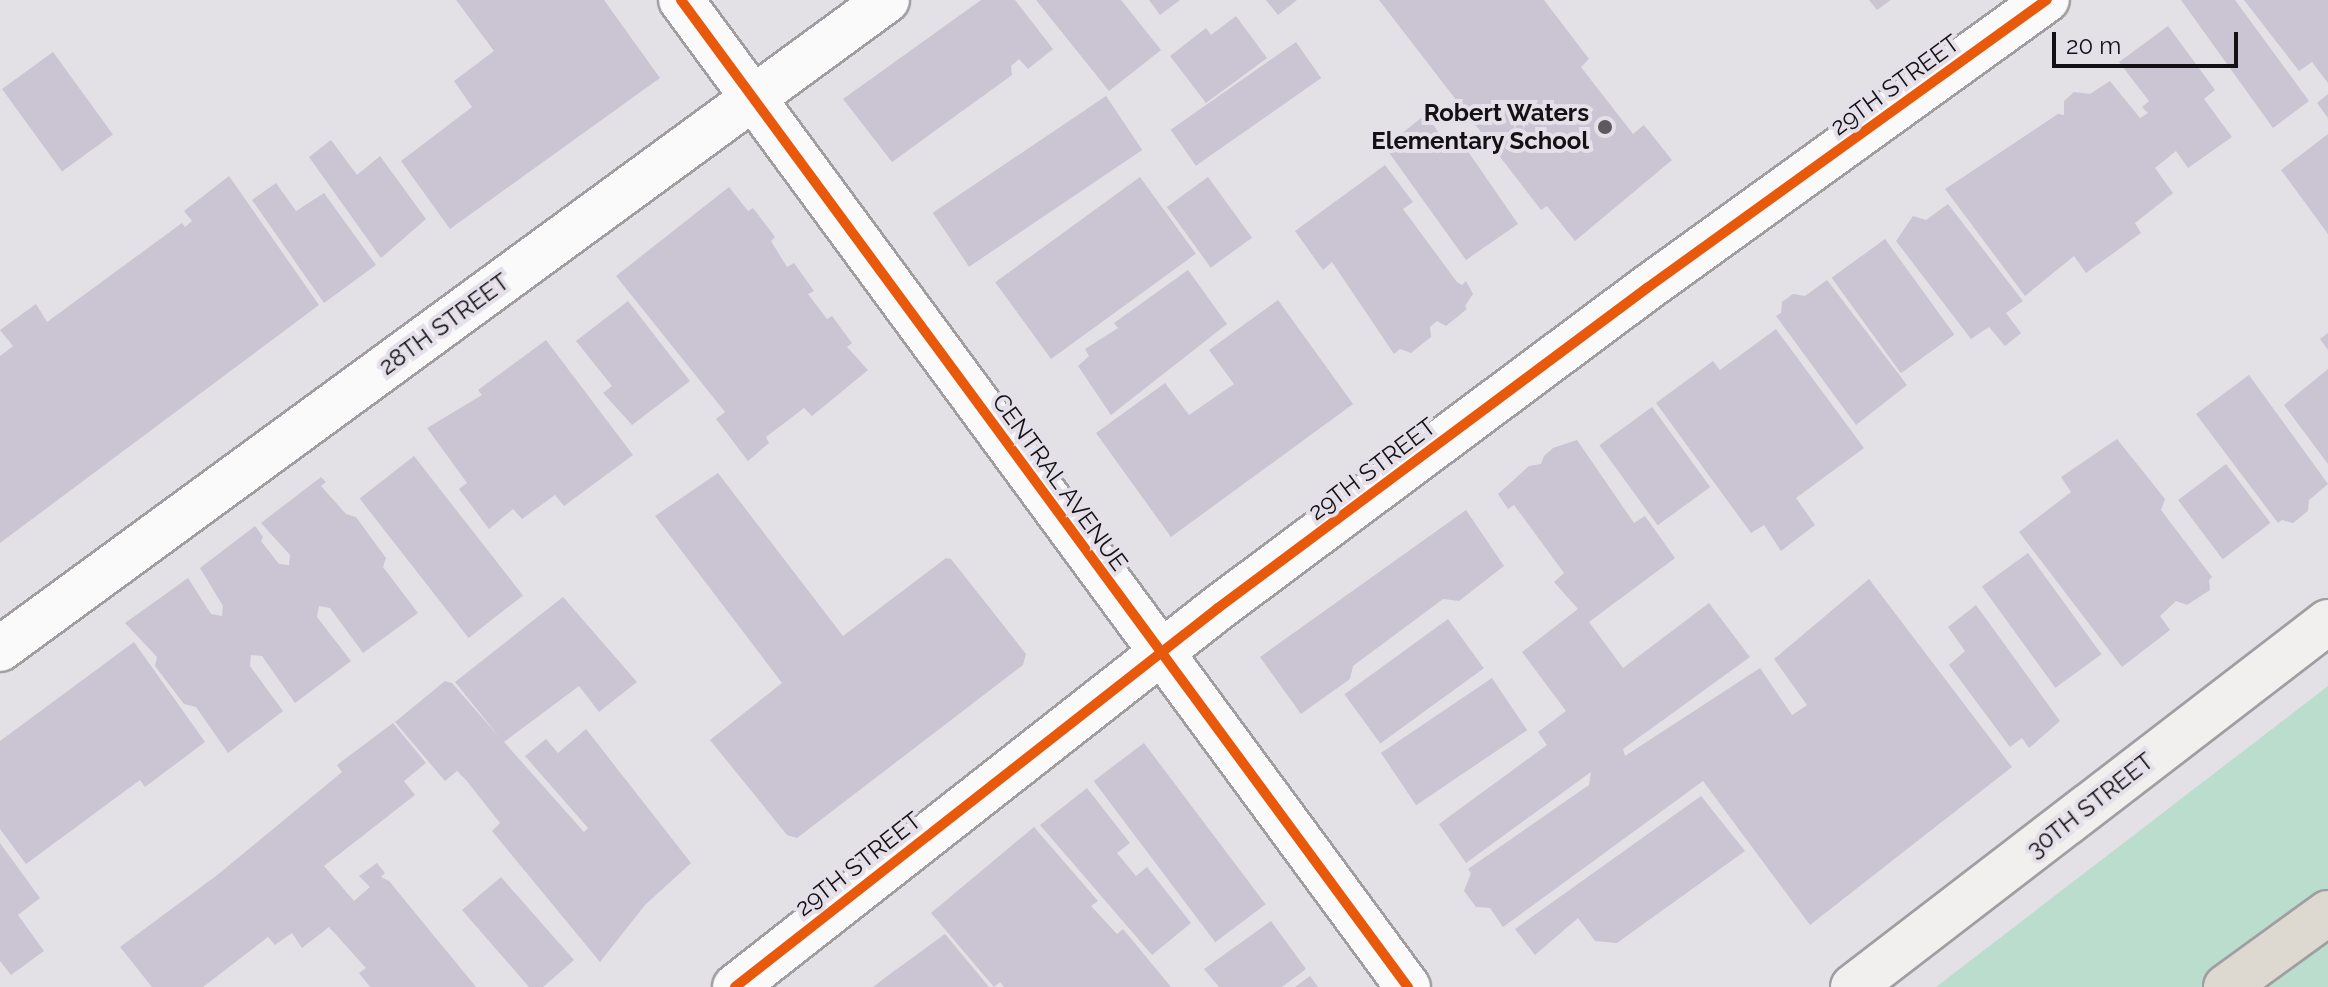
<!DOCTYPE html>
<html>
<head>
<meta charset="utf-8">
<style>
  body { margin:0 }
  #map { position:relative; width:2328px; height:987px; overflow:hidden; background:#e4e1e6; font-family:Raleway,sans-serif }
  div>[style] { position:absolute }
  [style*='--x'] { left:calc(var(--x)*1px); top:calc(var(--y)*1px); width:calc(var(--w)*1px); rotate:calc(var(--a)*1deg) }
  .green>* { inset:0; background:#bbddcd }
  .building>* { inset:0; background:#cac4d3; transform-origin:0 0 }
  .roads { filter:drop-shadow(2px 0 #a09ea2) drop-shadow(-2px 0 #a09ea2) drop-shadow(0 2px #a09ea2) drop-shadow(0 -2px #a09ea2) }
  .minor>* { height:44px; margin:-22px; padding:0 22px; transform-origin:22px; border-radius:22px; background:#fbfafb }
  .secondary>* { height:44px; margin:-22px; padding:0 22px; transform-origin:22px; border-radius:22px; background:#f2f0ee }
  .motorway>* { height:44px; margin:-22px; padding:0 22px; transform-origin:22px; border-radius:22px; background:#ddd9d1 }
  .cycleway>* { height:10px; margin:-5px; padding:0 5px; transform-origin:5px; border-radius:5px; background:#e8590c }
  .dots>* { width:22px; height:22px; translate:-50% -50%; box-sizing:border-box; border:4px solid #e4dfe8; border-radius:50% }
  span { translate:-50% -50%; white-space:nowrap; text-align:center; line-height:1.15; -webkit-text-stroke:8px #e4dfe8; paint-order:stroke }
  .street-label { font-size:24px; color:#131114 }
  .poi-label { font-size:24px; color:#131114; font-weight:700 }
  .right { translate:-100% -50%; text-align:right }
  .scale { position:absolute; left:2052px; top:32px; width:186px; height:36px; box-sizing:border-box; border:4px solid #131114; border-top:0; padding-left:10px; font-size:24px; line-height:28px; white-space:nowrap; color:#131114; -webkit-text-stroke:6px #e4dfe8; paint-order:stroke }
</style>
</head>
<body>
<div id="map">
  <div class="green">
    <div style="clip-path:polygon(2328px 686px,2328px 987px,1936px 987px)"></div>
  </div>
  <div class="building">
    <div style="clip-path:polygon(456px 0,604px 0,660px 78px,450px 229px,401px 161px,472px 107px,454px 81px,494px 51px)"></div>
    <div style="clip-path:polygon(981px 0,1015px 0,1053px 49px,1028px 69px,1019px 59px,1011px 66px,1012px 75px,892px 162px,843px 99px)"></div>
    <div style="clip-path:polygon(1036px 0,1121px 0,1161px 50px,1109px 91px)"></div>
    <div style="clip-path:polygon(1149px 0,1180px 0,1160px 15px)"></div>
    <div style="clip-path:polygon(1266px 0,1297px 0,1278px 15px)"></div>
    <div style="clip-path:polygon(1379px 0,1544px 0,1589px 59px,1581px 67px,1633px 134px,1644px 125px,1672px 160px,1575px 241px,1547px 206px,1541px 210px)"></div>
    <div style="clip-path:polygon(1869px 0,1891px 0,1877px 10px)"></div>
    <div style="clip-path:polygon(2181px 0,2235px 0,2309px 101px,2273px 128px)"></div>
    <div style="clip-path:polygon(2244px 0,2328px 0,2328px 83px,2312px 62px,2299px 71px)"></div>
    <div style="clip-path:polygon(1236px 16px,1267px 58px,1206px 103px,1170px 56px,1206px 28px,1211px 35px)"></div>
    <div style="clip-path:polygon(2168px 26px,2215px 90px,2204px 99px,2232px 137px,2188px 168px,2176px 151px,2155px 168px,2173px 193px,2135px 223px,2141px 233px,2086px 273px,2074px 256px,2025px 296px,1945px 189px,2058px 114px,2064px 115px,2064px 101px,2074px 92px,2090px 94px,2110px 81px,2140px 118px,2148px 113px,2142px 107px,2149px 101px,2119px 62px)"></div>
    <div style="left:1296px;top:42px;width:44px;height:153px;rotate:55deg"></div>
    <div style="left:53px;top:52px;width:102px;height:63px;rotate:54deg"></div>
    <div style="clip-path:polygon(2328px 94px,2328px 118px,2317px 103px)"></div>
    <div style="left:1106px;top:96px;width:65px;height:209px;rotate:56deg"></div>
    <div style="clip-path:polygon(1426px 114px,1445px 142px,1456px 134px,1518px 224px,1466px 260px,1385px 147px)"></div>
    <div style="clip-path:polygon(2328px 134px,2328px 234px,2281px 170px)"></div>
    <div style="clip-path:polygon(331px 140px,357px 175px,380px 156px,426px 219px,381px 258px,309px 157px)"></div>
    <div style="clip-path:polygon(1385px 165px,1413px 202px,1403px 209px,1457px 282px,1462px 285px,1466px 281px,1473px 294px,1465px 306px,1467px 309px,1446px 326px,1437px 321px,1430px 327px,1431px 337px,1411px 353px,1400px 349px,1394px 354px,1332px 262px,1323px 270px,1295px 231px)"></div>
    <div style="clip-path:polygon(229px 176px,319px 305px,0 543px,0 356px,13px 346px,0 330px,36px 304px,47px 322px,182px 223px,185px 227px,192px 221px,184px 211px)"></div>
    <div style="left:1140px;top:177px;width:95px;height:179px;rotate:54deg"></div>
    <div style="left:1208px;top:177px;width:75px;height:51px;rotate:54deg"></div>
    <div style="clip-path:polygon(276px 183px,296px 211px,324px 193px,376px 265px,324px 303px,252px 200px)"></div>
    <div style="clip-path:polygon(729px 187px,748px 211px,753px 208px,775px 237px,771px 241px,787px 267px,794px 263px,814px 291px,808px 294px,827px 319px,832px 316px,852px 343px,847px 347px,868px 370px,812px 416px,804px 408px,766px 437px,769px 443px,748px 461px,716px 419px,725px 412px,616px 276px)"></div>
    <div style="clip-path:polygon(1948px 204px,2023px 301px,2006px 313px,2021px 333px,2005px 346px,1989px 327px,1971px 339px,1896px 241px,1913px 216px,1926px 220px)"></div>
    <div style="left:1885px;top:239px;width:118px;height:66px;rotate:54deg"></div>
    <div style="clip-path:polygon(1188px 270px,1227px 324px,1111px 415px,1078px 366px,1089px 356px,1085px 349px,1118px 328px,1114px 323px)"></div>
    <div style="clip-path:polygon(1827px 280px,1907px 385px,1856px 425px,1776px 316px,1781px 313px,1782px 302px,1793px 294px,1805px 296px)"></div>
    <div style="clip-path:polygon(1278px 300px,1353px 404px,1171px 537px,1096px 433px,1165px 383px,1189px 415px,1234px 384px,1209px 350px)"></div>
    <div style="clip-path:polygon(628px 301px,690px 381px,632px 425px,603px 393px,612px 386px,576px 341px)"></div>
    <div style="clip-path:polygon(1776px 329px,1864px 448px,1796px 498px,1815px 525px,1781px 551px,1764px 525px,1751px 533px,1656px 403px,1713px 361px,1720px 370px)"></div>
    <div style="clip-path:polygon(2328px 333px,2328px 350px,2320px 339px)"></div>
    <div style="clip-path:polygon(546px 340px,633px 455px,564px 506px,555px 495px,522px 519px,513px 509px,489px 529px,459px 489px,467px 483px,427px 428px,482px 395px,478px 390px)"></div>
    <div style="clip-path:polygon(2328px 369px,2328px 464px,2284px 405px)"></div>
    <div style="clip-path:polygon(2249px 375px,2328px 484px,2309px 500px,2308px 511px,2293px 523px,2282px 520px,2278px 523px,2196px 414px)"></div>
    <div style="left:1652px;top:407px;width:99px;height:65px;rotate:54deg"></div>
    <div style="clip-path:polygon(2117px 439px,2165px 499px,2161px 510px,2212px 577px,2209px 580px,2210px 590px,2187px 605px,2176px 601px,2160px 616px,2170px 630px,2122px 667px,2019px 532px,2071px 492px,2061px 477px)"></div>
    <div style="clip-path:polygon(1577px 440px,1634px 523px,1645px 516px,1675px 558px,1589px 622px,1623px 668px,1709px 603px,1750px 657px,1623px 749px,1625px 756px,1760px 668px,1792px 715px,1807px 705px,1774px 659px,1869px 579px,2012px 767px,1810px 925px,1703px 781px,1503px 927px,1490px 908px,1476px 907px,1464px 891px,1471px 873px,1468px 869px,1589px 785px,1591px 772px,1466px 863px,1439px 824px,1547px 745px,1538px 732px,1566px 711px,1522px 652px,1578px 609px,1554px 582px,1564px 573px,1514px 505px,1508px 509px,1498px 494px,1529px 466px,1541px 464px,1544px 456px,1553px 448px)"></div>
    <div style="left:414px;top:456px;width:177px;height:69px;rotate:52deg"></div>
    <div style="left:2226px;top:464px;width:74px;height:60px;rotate:53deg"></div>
    <div style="clip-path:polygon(718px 473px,843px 636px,946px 558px,951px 559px,1026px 654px,1023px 665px,797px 838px,787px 835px,710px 740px,782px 683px,655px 516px)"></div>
    <div style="clip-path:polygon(321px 477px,326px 482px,321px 486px,346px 514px,356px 517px,386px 558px,383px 567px,418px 613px,363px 653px,330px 608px,319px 606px,317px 617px,351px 661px,295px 703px,262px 656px,251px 655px,250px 666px,283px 711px,228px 753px,196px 707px,184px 704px,155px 666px,157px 657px,125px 623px,188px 578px,211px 614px,222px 616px,223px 606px,200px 568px,255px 526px,263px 537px,261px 541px,279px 564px,289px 565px,290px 555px,261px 523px)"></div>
    <div style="clip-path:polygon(1466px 510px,1504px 566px,1459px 601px,1443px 599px,1353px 666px,1350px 679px,1301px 714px,1260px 657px)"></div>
    <div style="left:2028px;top:553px;width:125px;height:57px;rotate:54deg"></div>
    <div style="clip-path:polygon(563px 597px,637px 682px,599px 712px,579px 686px,504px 742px,584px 832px,588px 828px,525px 756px,546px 739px,558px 753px,586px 729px,691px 863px,645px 905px,600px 962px,492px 831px,500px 823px,466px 780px,457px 771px,445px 781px,395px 722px,445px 681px,452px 683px,500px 738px,455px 682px)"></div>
    <div style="clip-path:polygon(1976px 605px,2060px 721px,2029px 748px,2022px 738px,2010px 747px,1949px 665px,1965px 651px,1948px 627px)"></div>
    <div style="left:1448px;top:619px;width:61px;height:128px;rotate:54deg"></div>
    <div style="clip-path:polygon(134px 642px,205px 742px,145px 787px,140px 780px,26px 864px,0 829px,0 741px)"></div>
    <div style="left:1492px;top:678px;width:63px;height:134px;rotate:56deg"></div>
    <div style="clip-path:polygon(393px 723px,426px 763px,404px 781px,415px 795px,324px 866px,354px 901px,370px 887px,359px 876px,377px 863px,385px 873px,381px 877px,389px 881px,476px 987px,370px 987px,359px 973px,366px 968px,329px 927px,302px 948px,292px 933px,275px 945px,268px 937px,203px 987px,152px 987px,120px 947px,216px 876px,342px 772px,337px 765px)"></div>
    <div style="left:1144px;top:743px;width:202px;height:63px;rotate:53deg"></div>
    <div style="clip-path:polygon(1087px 788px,1130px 843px,1117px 853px,1136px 876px,1147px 867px,1191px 923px,1152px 955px,1040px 825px)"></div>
    <div style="clip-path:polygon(1701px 796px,1745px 851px,1617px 943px,1595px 941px,1578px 918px,1535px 955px,1515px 929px)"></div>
    <div style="clip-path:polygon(1034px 827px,1098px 901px,1091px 906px,1117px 934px,1123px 929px,1171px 987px,1004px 987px,1000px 982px,994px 987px,931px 913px)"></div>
    <div style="clip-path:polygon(0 843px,40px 898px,18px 915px,44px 951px,11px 975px,0 961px)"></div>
    <div style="clip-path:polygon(501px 877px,574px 960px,543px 987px,529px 987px,462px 910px)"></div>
    <div style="clip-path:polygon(1271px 921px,1306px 969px,1282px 987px,1219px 987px,1204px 969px)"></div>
    <div style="clip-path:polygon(945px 934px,989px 987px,873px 987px,886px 977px)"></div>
    <div style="clip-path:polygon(1310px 976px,1318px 987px,1295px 987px)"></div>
  </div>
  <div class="roads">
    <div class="minor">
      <div style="--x:681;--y:0;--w:1226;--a:53.63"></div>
      <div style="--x:0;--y:649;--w:1099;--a:-36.19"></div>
      <div style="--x:735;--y:987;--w:614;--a:-38.12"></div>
      <div style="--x:1218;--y:608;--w:535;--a:-36.72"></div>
      <div style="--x:1647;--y:288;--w:493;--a:-35.8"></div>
    </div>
    <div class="secondary">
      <div style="--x:1853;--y:987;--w:599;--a:-37.54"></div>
    </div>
    <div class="motorway">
      <div style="--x:2226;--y:987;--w:126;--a:-36"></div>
    </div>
  </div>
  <div class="cycleway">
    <div style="--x:681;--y:0;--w:1226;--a:53.63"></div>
    <div style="--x:735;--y:987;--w:614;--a:-38.12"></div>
    <div style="--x:1218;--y:608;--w:535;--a:-36.72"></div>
    <div style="--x:1647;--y:288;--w:493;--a:-35.8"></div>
  </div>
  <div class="dots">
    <div style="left:1605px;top:127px;background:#5c5a5e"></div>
  </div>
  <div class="street-label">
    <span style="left:1895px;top:85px;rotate:-36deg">29TH STREET</span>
    <span style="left:444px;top:324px;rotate:-36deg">28TH STREET</span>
    <span style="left:1372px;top:469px;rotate:-37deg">29TH STREET</span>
    <span style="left:1060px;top:482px;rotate:54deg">CENTRAL AVENUE</span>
    <span style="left:2090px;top:805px;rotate:-38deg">30TH STREET</span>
    <span style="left:858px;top:864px;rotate:-38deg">29TH STREET</span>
  </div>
  <div class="poi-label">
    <span class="right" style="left:1589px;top:127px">Robert Waters<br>Elementary School</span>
  </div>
  <div class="scale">20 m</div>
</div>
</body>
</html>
